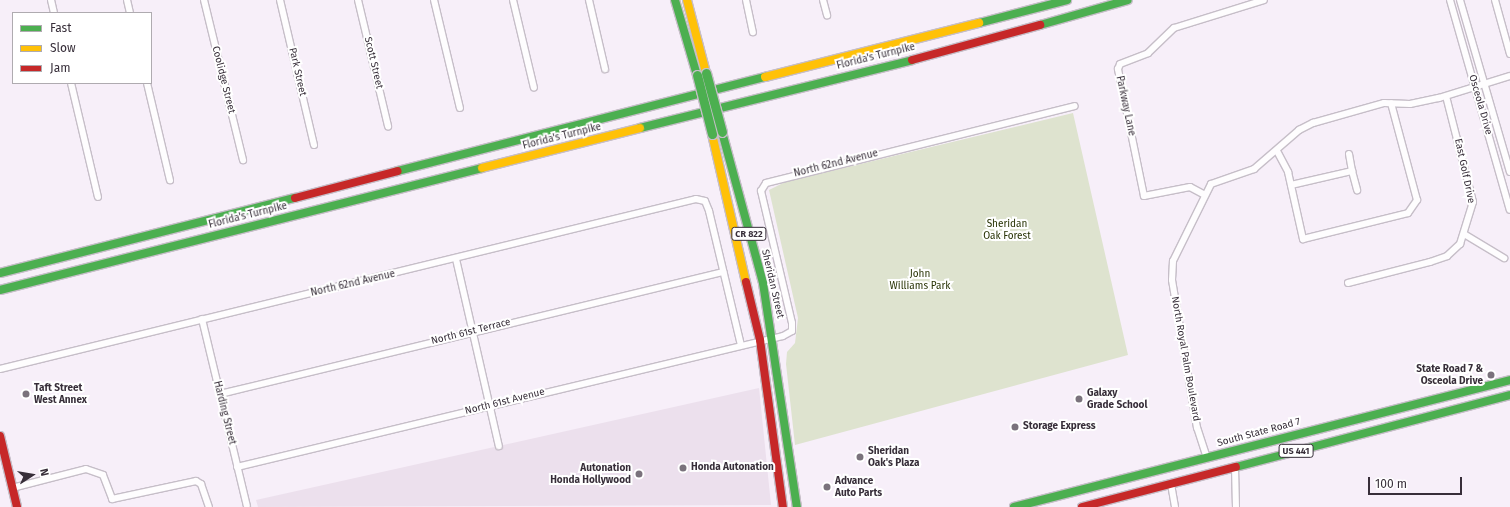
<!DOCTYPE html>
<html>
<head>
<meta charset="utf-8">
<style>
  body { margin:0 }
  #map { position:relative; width:1510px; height:507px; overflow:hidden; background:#f7eff9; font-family:"Fira Sans",sans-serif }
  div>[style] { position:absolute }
  .commercial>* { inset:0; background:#ece0ed }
  .green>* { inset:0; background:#dee3cf }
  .roads { filter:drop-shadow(1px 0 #c6bec8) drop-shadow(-1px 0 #c6bec8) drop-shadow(0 1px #c6bec8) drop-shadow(0 -1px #c6bec8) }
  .street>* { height:6px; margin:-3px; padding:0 3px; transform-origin:3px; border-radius:3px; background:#fefdfe }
  .fast>* { height:8px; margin:-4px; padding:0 4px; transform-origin:4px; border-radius:4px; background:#4caf50 }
  .slow>* { height:8px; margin:-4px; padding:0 4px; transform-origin:4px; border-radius:4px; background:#ffc107 }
  .jam>* { height:8px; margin:-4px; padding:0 4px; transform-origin:4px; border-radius:4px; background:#c62828 }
  .bridges { filter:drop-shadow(1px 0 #c6bec8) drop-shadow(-1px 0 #c6bec8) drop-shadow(0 1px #c6bec8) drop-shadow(0 -1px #c6bec8) }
  .fast-bridge>* { height:9px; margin:-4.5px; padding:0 4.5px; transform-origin:4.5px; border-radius:4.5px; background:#4caf50 }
  .dots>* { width:11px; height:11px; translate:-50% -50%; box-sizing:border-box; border:2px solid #fff; border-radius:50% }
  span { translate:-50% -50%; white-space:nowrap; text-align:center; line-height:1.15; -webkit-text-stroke:4px #fff; paint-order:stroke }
  .shield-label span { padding:1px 3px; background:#fff; border:1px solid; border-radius:3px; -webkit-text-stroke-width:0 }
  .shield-label { font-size:9px; color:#372e39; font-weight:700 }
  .street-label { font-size:10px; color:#372e39 }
  .park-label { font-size:10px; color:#273203 }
  .poi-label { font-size:10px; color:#372e39; font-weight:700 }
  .right { translate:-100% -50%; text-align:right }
  .left { translate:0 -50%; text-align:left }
  .legend { position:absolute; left:12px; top:12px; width:140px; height:72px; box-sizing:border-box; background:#fff; border:1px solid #afabb0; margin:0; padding:5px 7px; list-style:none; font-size:12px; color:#372e39 }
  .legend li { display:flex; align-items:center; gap:8px; height:20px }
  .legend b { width:20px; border:1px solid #afabb0 }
  .north { position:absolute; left:12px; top:455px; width:40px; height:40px; -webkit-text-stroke:3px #fff; paint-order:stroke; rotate:78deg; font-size:11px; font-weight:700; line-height:16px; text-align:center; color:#372e39 }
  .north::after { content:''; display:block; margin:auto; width:14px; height:18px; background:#372e39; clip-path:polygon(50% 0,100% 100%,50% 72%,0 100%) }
  .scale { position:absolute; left:1368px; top:477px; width:94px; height:18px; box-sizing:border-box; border:2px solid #372e39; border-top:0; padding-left:5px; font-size:12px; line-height:14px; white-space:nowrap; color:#372e39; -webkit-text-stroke:3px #fff; paint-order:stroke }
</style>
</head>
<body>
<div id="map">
  <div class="commercial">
    <div style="clip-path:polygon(759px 388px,771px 505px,258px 507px,256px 500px)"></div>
  </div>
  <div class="green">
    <div style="clip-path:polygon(1073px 113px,1128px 355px,795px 445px,786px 364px,787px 352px,795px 343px,798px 318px,769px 190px,785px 182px)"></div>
  </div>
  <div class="roads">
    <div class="street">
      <div style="left:51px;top:0;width:13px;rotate:77deg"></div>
      <div style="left:127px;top:0;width:13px;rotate:77deg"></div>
      <div style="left:204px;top:0;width:165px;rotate:76.3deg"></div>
      <div style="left:280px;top:0;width:149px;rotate:76.8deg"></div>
      <div style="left:358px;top:0;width:130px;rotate:76.6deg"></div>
      <div style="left:434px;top:0;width:111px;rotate:76.5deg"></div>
      <div style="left:513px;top:0;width:90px;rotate:76.6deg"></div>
      <div style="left:589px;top:0;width:71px;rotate:76.9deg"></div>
      <div style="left:746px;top:0;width:33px;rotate:78deg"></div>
      <div style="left:823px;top:0;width:16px;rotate:75deg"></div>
      <div style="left:1450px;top:0;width:218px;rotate:74.1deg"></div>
      <div style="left:1460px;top:0;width:179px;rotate:73.8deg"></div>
      <div style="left:1495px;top:0;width:56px;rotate:74.5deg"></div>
      <div style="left:71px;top:83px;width:117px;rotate:76.7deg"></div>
      <div style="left:147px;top:83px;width:100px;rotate:76.7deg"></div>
      <div style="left:1277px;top:151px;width:24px;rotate:62deg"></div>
      <div style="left:1288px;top:172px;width:69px;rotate:77.4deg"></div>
      <div style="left:1303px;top:239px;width:108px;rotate:-13.9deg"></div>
      <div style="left:1408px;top:213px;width:16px;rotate:-55deg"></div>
      <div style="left:1417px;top:200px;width:100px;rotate:-105deg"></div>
      <div style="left:1349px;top:154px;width:17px;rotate:80deg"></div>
      <div style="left:1291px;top:185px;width:63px;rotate:-12.9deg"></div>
      <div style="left:1352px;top:171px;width:20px;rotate:75deg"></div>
      <div style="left:1205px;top:195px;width:17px;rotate:-152deg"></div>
      <div style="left:1190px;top:187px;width:47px;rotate:168.9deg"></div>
      <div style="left:1144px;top:196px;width:130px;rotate:-101.6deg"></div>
      <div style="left:1118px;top:69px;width:5px;rotate:-68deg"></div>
      <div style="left:1120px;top:64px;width:30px;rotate:-21deg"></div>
      <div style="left:1148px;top:53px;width:36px;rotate:-44deg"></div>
      <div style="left:1174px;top:28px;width:94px;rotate:-17.3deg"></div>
      <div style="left:1464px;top:234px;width:47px;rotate:31deg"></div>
      <div style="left:456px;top:259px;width:192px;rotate:77.1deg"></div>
      <div style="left:1348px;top:283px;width:85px;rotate:-14.4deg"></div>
      <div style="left:1430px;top:262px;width:18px;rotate:-19deg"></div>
      <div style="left:1447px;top:256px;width:18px;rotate:-43deg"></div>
      <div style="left:1460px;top:244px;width:44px;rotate:-72.8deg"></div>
      <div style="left:1473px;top:202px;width:109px;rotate:-104.3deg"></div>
      <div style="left:202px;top:319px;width:192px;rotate:76.5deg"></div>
      <div style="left:0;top:369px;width:716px;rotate:-13.73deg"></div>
      <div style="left:696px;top:199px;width:9px;rotate:13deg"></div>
      <div style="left:705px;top:201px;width:11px;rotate:68deg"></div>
      <div style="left:709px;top:211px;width:138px;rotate:76.6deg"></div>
      <div style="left:220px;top:394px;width:518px;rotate:-13.63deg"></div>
      <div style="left:1207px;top:458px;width:32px;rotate:-108deg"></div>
      <div style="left:1197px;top:428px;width:150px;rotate:-99.6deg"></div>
      <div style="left:1172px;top:280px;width:19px;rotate:-87deg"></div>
      <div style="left:1173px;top:261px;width:86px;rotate:-63.7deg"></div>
      <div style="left:1211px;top:184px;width:46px;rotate:-19.2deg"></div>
      <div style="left:1254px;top:169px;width:60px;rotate:-40.9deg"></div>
      <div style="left:1299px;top:130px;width:16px;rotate:-27deg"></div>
      <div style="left:1313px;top:123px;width:74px;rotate:-15.7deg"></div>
      <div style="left:1384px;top:103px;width:26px;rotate:2deg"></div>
      <div style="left:1410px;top:104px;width:30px;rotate:-12deg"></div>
      <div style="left:1439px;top:98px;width:74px;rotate:-17.2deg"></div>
      <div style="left:237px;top:467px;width:561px;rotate:-13.49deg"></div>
      <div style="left:783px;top:336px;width:10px;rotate:-29deg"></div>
      <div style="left:792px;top:331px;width:8px;rotate:-90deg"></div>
      <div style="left:792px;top:323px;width:136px;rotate:-103.2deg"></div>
      <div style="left:761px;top:191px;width:9px;rotate:-58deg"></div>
      <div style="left:766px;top:183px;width:318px;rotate:-14deg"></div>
      <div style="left:1235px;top:467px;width:40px;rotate:88.6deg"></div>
      <div style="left:1171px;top:484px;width:23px;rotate:80deg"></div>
      <div style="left:12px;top:488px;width:76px;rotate:-14.4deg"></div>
      <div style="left:86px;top:469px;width:18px;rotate:19deg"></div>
      <div style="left:103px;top:475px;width:26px;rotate:69deg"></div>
      <div style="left:112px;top:499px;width:86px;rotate:-12.1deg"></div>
      <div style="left:196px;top:481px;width:6px;rotate:31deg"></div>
      <div style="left:201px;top:484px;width:24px;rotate:71deg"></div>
    </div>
    <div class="fast">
      <div style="left:675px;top:0;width:78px;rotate:73.7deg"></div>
      <div style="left:979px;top:23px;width:91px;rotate:-14.6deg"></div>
      <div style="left:1040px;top:25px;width:91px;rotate:-15.9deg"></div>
      <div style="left:640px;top:128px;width:280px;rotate:-14deg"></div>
      <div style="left:722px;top:132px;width:156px;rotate:74.8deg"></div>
      <div style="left:763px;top:283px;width:227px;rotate:81.4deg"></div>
      <div style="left:398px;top:171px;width:379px;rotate:-14.4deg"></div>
      <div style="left:0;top:273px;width:304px;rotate:-14.3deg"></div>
      <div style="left:0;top:290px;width:497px;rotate:-14.2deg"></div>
      <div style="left:1236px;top:467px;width:283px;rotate:-14.7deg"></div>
      <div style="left:1014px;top:507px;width:512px;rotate:-14.36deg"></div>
    </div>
    <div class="slow">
      <div style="left:687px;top:0;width:75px;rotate:75.4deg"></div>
      <div style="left:765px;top:77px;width:221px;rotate:-14.2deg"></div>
      <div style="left:712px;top:134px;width:152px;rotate:77.1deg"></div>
      <div style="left:482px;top:168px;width:163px;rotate:-14.2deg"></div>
    </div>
    <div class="jam">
      <div style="left:912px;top:60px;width:133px;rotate:-15.3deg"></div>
      <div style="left:295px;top:198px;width:106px;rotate:-14.7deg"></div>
      <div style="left:746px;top:282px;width:60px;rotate:76.4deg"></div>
      <div style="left:760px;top:340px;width:169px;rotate:82.2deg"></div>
      <div style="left:0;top:436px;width:73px;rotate:76.5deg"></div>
      <div style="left:1082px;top:507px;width:159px;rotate:-14.6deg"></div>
    </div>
  </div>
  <div class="bridges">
    <div class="fast-bridge">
      <div style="left:706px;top:73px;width:61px;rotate:74.8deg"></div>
      <div style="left:697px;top:75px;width:61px;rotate:75.7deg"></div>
    </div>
  </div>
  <div class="dots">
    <div style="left:1491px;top:375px;background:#7a727c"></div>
    <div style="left:26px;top:394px;background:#7a727c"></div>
    <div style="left:1079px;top:399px;background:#7a727c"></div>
    <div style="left:1015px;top:427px;background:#7a727c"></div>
    <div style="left:860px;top:457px;background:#7a727c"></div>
    <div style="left:683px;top:468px;background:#7a727c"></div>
    <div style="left:639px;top:474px;background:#7a727c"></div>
    <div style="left:827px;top:487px;background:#7a727c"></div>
  </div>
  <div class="shield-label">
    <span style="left:749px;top:234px">CR 822</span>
    <span style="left:1296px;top:451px">US 441</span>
  </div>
  <div class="street-label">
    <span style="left:876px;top:57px;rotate:-14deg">Florida's Turnpike</span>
    <span style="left:373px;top:63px;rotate:77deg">Scott Street</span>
    <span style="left:297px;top:72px;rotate:77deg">Park Street</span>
    <span style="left:223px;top:80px;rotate:76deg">Coolidge Street</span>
    <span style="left:1480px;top:105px;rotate:74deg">Osceola Drive</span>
    <span style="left:1125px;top:106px;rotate:78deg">Parkway Lane</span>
    <span style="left:562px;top:137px;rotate:-14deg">Florida's Turnpike</span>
    <span style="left:836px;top:164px;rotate:-14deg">North 62nd Avenue</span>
    <span style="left:1464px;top:171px;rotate:78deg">East Golf Drive</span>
    <span style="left:248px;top:216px;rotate:-14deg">Florida's Turnpike</span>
    <span style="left:353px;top:284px;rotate:-13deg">North 62nd Avenue</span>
    <span style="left:772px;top:284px;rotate:77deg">Sheridan Street</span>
    <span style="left:471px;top:332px;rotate:-14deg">North 61st Terrace</span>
    <span style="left:1185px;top:359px;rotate:80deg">North Royal Palm Boulevard</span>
    <span style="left:505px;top:402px;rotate:-14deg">North 61st Avenue</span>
    <span style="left:224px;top:413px;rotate:76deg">Harding Street</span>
    <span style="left:1259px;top:433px;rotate:-15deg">South State Road 7</span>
  </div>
  <div class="park-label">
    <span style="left:1007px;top:230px">Sheridan<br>Oak Forest</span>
    <span style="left:920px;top:280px">John<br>Williams Park</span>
  </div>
  <div class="poi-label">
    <span class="right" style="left:1483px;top:375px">State Road 7 &amp;<br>Osceola Drive</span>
    <span class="left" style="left:34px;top:394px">Taft Street<br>West Annex</span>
    <span class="left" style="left:1087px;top:399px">Galaxy<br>Grade School</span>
    <span class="left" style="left:1023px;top:427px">Storage Express</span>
    <span class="left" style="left:868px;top:457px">Sheridan<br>Oak's Plaza</span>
    <span class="right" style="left:631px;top:474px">Autonation<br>Honda Hollywood</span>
    <span class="left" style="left:691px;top:468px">Honda Autonation</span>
    <span class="left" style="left:835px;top:487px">Advance<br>Auto Parts</span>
  </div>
  <ul class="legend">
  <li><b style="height:5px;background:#4caf50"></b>Fast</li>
  <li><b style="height:5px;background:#ffc107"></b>Slow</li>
  <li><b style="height:5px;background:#c62828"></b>Jam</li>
  </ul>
  <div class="north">N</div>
  <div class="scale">100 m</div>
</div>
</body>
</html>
